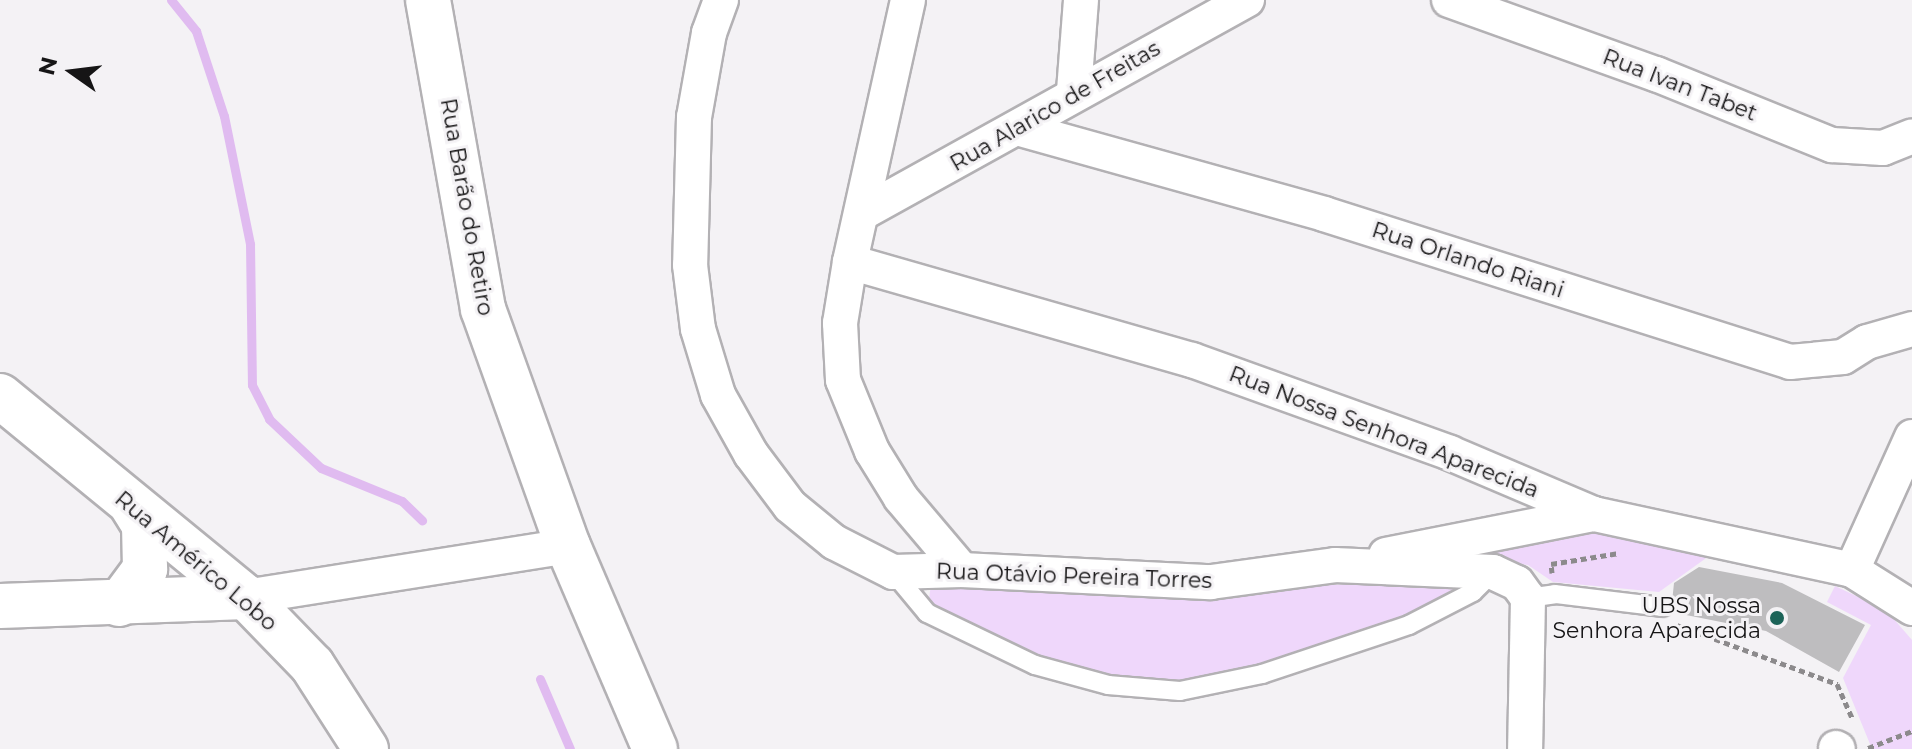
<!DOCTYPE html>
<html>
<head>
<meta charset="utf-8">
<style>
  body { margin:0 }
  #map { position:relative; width:1912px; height:749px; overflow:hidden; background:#f4f2f5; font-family:Montserrat,sans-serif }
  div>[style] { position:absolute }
  .green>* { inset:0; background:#efd7fb }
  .stream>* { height:9px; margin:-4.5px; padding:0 4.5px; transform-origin:4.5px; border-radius:4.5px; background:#e0bbf0 }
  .building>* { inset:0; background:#bebdbf }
  .path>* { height:5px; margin-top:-2.5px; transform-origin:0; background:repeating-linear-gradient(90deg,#8c8a8c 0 6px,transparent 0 10px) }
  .roads { filter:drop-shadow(2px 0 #b3b1b4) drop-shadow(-2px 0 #b3b1b4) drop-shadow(0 2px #b3b1b4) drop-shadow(0 -2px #b3b1b4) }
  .service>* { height:18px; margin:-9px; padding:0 9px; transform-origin:9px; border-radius:9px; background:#fff }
  .minor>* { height:34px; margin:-17px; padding:0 17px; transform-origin:17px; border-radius:17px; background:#fff }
  .tertiary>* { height:44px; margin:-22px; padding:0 22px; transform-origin:22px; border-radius:22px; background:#fff }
  .secondary>* { height:44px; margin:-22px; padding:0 22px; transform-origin:22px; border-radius:22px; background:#fff }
  .dots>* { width:22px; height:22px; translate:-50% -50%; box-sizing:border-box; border:4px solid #f4f2f5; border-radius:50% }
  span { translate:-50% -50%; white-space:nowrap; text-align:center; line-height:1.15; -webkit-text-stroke:6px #f4f2f5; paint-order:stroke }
  .street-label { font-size:22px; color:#161516 }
  .poi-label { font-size:22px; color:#161516 }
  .right { translate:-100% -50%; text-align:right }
  .north { position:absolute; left:32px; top:32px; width:80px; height:80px; -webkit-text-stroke:6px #f4f2f5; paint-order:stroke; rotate:284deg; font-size:22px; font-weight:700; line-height:32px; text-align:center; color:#161516 }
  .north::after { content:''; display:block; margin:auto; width:28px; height:36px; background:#161516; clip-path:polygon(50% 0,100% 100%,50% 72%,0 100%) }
</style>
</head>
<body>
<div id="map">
  <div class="green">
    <div style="clip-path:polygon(1576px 522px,1709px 556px,1659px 592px,1553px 582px,1528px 565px,1467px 559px,1466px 548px)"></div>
    <div style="clip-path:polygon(932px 576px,1209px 593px,1470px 576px,1472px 586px,1406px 622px,1262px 669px,1178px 683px,1111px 681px,1036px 659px,928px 607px)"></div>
    <div style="clip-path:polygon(1835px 586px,1886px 610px,1912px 640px,1912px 749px,1872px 749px,1843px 678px,1871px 625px,1827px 602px)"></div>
  </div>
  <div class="stream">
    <div style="left:171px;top:0;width:40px;rotate:51deg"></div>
    <div style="left:196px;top:31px;width:89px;rotate:71.8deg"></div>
    <div style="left:224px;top:116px;width:131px;rotate:78.5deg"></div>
    <div style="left:250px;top:244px;width:141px;rotate:89.2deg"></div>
    <div style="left:252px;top:385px;width:38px;rotate:63deg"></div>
    <div style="left:269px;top:419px;width:71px;rotate:43.3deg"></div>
    <div style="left:321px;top:468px;width:87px;rotate:22.2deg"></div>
    <div style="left:402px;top:501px;width:28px;rotate:44deg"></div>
    <div style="left:540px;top:679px;width:76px;rotate:66.8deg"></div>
  </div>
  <div class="building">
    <div style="clip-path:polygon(1699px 567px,1782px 583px,1865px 625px,1839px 672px,1766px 631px,1671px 612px,1674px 583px)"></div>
  </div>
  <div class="path">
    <div style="left:1552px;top:573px;width:9px;rotate:-96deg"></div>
    <div style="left:1551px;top:564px;width:69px;rotate:-9.2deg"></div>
    <div style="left:1677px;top:625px;width:171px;rotate:20.2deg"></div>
    <div style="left:1837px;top:684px;width:39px;rotate:66deg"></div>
    <div style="left:1868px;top:748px;width:47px;rotate:-21.1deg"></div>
  </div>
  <div class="roads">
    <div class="service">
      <div style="left:893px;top:572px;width:53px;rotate:50.3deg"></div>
      <div style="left:927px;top:613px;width:120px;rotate:25.7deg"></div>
      <div style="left:1035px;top:665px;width:76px;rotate:15.3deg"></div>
      <div style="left:1108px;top:685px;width:72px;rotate:4.8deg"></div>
      <div style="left:1180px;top:691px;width:84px;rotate:-11.7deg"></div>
      <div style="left:1262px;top:674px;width:155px;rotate:-18.4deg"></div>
      <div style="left:1409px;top:625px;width:72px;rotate:-27.3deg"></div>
      <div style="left:1473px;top:592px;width:28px;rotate:-45deg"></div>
      <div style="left:1528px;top:598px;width:27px;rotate:-8deg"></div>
      <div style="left:1555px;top:594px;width:108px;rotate:6.9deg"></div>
    </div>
    <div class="minor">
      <div style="left:721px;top:0;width:35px;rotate:110deg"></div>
      <div style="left:709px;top:33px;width:85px;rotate:100.1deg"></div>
      <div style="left:694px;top:117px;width:148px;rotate:91.5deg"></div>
      <div style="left:690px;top:265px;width:64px;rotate:82.9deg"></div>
      <div style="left:698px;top:329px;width:69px;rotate:73.1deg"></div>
      <div style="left:718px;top:395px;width:68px;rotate:60.8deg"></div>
      <div style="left:751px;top:454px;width:65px;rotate:53.1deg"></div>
      <div style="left:790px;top:506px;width:57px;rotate:39.3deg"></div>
      <div style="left:834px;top:542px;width:66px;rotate:27deg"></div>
      <div style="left:893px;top:572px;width:69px;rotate:-1.7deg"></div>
      <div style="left:962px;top:570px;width:249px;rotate:2.8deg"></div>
      <div style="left:1211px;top:582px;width:125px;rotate:-7.8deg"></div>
      <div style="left:1335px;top:565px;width:158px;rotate:2.5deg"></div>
      <div style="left:1493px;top:572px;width:26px;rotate:25deg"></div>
      <div style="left:1517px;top:583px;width:19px;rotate:54deg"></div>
      <div style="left:1528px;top:598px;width:151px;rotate:91.1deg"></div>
      <div style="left:908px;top:0;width:268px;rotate:102.5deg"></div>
      <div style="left:850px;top:262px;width:62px;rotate:99.3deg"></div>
      <div style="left:840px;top:323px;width:57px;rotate:87deg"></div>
      <div style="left:843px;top:380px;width:77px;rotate:67.8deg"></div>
      <div style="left:872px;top:451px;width:55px;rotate:58.3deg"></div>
      <div style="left:901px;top:498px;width:94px;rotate:49.7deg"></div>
      <div style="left:1449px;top:0;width:220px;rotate:19.7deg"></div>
      <div style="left:1656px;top:74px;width:190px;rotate:22deg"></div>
      <div style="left:1832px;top:145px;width:51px;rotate:3.4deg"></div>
      <div style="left:1883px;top:148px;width:31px;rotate:-22deg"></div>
      <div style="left:1074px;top:91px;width:91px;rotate:-85.6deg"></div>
      <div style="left:1020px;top:129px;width:316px;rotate:15.6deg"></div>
      <div style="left:1324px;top:214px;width:489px;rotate:17.6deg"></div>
      <div style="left:1790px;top:362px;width:53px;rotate:-5.4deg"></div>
      <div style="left:1843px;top:357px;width:28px;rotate:-32deg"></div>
      <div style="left:1867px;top:342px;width:47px;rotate:-16.1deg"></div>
      <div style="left:864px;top:212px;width:438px;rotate:-29deg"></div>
      <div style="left:850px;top:262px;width:356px;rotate:16deg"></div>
      <div style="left:1192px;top:360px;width:274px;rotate:19.8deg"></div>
      <div style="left:1450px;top:453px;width:156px;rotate:23deg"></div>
      <div style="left:1594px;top:514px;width:264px;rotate:12.2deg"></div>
      <div style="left:1852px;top:570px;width:71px;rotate:32.3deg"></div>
      <div style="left:1386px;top:555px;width:212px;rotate:-11.2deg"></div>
      <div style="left:1852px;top:570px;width:146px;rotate:-65.7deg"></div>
      <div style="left:246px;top:597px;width:326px;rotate:-9deg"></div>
      <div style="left:1836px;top:748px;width:2px;rotate:27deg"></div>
    </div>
    <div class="tertiary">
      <div style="left:119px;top:604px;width:44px;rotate:-53.4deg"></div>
      <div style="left:145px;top:569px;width:44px;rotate:-91.3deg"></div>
      <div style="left:144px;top:525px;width:22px;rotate:-122deg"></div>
      <div style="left:0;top:606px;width:246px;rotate:-2.1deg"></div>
    </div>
    <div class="secondary">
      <div style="left:428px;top:0;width:314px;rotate:79.9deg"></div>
      <div style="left:483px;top:309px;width:252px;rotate:70.3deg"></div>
      <div style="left:568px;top:546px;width:221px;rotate:66.8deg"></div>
      <div style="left:0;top:396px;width:318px;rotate:39.3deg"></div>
      <div style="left:246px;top:597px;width:95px;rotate:45.9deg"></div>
      <div style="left:312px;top:665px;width:100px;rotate:57.3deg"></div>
    </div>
  </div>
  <div class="dots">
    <div style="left:1777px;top:618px;background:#1c6358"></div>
  </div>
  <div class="street-label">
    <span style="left:1680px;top:85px;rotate:21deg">Rua Ivan Tabet</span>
    <span style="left:1055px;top:106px;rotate:-30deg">Rua Alarico de Freitas</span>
    <span style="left:467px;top:207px;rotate:80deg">Rua Barão do Retiro</span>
    <span style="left:1468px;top:260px;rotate:18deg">Rua Orlando Riani</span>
    <span style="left:1384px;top:432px;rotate:21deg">Rua Nossa Senhora Aparecida</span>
    <span style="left:196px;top:561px;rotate:40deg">Rua Américo Lobo</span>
    <span style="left:1074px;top:576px;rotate:2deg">Rua Otávio Pereira Torres</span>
  </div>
  <div class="poi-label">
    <span class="right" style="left:1761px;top:618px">UBS Nossa<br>Senhora Aparecida</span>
  </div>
  <div class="north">N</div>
</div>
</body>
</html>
